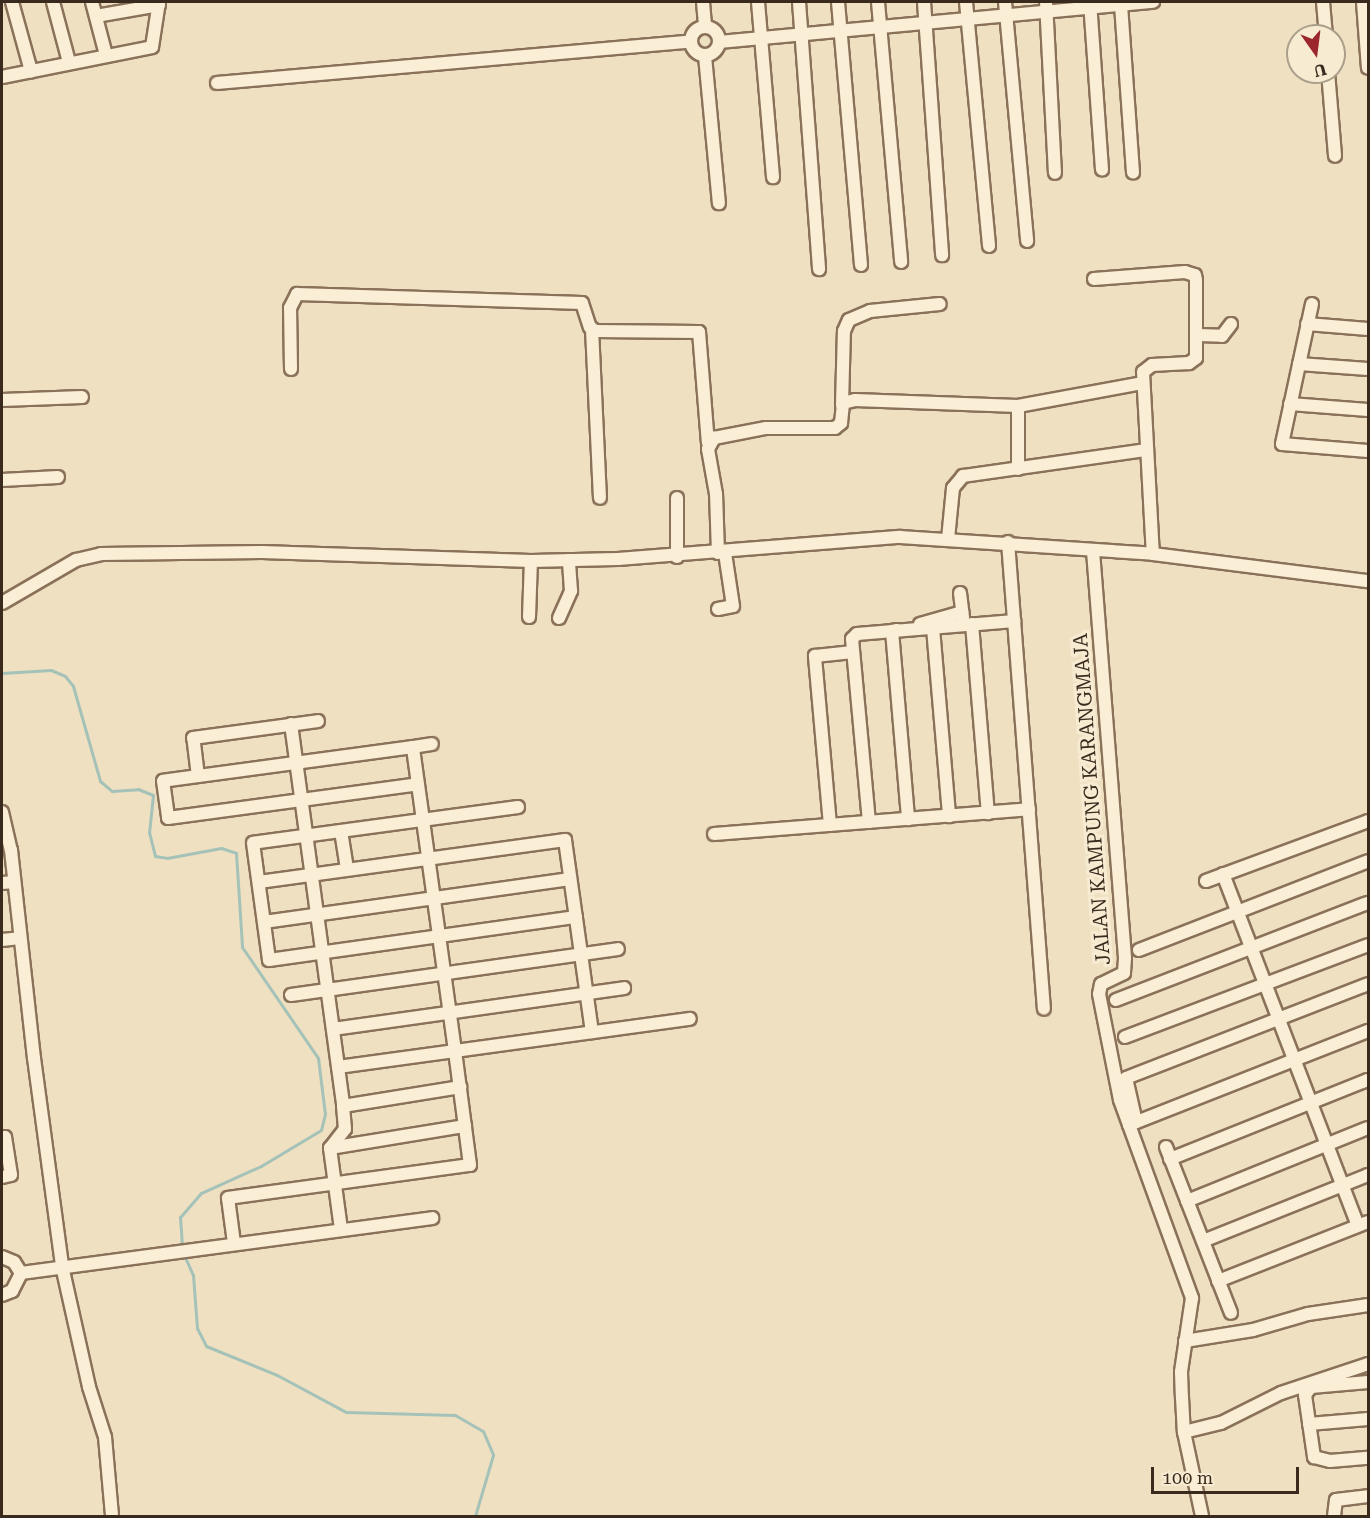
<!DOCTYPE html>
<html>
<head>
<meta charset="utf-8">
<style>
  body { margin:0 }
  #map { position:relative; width:1370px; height:1518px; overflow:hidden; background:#efe0c2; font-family:"Roboto Serif",serif }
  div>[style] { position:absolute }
  .stream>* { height:3px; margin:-1.5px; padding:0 1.5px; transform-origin:1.5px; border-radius:1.5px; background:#a5c2b8 }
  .roads { filter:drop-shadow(2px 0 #8a7159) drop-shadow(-2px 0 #8a7159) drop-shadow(0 2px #8a7159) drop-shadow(0 -2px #8a7159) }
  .minor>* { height:12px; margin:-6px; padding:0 6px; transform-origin:6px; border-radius:6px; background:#faeed6 }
  .minor>.ring { margin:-6px; padding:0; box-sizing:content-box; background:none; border:12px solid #faeed6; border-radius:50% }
  span { translate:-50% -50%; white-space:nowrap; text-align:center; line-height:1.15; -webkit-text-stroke:6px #f7ebd2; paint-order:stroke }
  .street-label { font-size:20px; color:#392a1d }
  .frame { position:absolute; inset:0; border:3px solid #392a1d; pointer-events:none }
  .north { position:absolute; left:1286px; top:24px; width:60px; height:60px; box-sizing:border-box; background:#f7ebd2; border:2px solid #ab9e8a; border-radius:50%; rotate:166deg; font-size:16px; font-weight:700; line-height:24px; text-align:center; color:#392a1d }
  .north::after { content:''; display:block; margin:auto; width:21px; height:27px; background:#9b272c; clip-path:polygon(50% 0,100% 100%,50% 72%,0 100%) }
  .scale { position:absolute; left:1151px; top:1467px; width:148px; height:27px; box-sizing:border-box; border:3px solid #392a1d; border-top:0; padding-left:8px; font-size:18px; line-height:21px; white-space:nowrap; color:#392a1d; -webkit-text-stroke:4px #f7ebd2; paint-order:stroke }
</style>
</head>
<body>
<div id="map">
  <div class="stream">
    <div style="left:2px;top:673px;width:49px;rotate:-3.5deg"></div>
    <div style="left:51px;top:670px;width:15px;rotate:23deg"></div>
    <div style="left:65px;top:676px;width:13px;rotate:51deg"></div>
    <div style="left:73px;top:686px;width:99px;rotate:74.1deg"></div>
    <div style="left:100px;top:781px;width:16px;rotate:40deg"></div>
    <div style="left:112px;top:791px;width:26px;rotate:-4deg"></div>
    <div style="left:138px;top:789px;width:16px;rotate:22deg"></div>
    <div style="left:153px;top:795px;width:37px;rotate:96deg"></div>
    <div style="left:149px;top:832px;width:25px;rotate:76deg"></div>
    <div style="left:155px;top:856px;width:12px;rotate:9deg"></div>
    <div style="left:167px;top:858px;width:55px;rotate:-10.5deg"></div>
    <div style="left:221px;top:848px;width:16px;rotate:18deg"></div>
    <div style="left:236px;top:853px;width:94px;rotate:86.3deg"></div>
    <div style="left:242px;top:947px;width:135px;rotate:55.6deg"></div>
    <div style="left:318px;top:1058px;width:56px;rotate:82.9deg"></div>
    <div style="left:325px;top:1114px;width:16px;rotate:104deg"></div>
    <div style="left:321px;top:1130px;width:70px;rotate:149deg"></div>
    <div style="left:261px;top:1166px;width:66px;rotate:155.8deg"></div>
    <div style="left:201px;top:1193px;width:32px;rotate:131deg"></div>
    <div style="left:180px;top:1217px;width:32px;rotate:86deg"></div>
    <div style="left:184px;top:1255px;width:22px;rotate:66deg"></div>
    <div style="left:193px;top:1275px;width:53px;rotate:85.7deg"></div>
    <div style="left:197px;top:1328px;width:20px;rotate:63deg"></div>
    <div style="left:206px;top:1346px;width:77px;rotate:22.2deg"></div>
    <div style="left:277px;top:1375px;width:78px;rotate:28.2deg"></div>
    <div style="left:346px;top:1412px;width:109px;rotate:1.6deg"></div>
    <div style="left:455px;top:1415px;width:32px;rotate:30deg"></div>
    <div style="left:483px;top:1431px;width:26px;rotate:67deg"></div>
    <div style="left:493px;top:1455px;width:64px;rotate:106.4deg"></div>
  </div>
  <div class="roads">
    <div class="minor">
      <div style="left:12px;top:2px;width:72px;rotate:74.6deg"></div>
      <div style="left:53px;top:2px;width:62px;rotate:75.1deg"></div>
      <div style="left:92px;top:2px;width:55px;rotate:75.2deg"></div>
      <div style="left:703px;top:2px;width:25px;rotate:85deg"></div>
      <div style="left:758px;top:2px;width:176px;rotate:85.1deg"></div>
      <div style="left:799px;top:2px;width:268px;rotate:85.7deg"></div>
      <div style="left:838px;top:2px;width:264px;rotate:85deg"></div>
      <div style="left:878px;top:2px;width:261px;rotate:84.9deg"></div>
      <div style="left:924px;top:2px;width:254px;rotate:85.9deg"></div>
      <div style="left:966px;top:2px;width:245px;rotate:84.6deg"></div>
      <div style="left:1005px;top:2px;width:240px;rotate:84.7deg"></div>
      <div style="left:1046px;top:2px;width:171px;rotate:87deg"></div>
      <div style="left:1090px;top:2px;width:168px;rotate:85.9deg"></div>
      <div style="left:1323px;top:2px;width:34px;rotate:85deg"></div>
      <div style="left:1363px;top:2px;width:66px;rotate:85.7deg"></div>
      <div style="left:1121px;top:5px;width:168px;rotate:85.9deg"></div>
      <div style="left:96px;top:16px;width:64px;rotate:-9.9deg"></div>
      <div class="ring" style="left:691px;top:27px;width:16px;height:16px"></div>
      <div style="left:719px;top:42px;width:436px;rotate:-5.3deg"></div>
      <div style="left:705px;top:56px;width:148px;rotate:84.6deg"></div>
      <div style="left:1328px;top:72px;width:84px;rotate:85.2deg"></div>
      <div style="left:2px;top:77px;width:153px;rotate:-11.3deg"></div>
      <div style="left:152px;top:47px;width:46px;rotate:-81.2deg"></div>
      <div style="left:217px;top:83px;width:475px;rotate:-5deg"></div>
      <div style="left:1094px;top:279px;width:91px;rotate:-4.4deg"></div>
      <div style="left:1185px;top:272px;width:10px;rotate:17deg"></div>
      <div style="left:1195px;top:275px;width:5px;rotate:79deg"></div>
      <div style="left:1196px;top:280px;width:78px;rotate:90deg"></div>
      <div style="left:1196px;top:358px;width:9px;rotate:144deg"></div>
      <div style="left:1189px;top:363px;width:37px;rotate:177deg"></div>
      <div style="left:1152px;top:365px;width:11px;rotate:142deg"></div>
      <div style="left:1143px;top:372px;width:182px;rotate:86.9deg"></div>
      <div style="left:1312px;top:304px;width:143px;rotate:102.1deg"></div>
      <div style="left:1282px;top:444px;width:86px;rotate:4.7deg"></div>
      <div style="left:1307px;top:324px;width:61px;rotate:4.7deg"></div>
      <div style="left:592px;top:329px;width:169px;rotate:87.3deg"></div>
      <div style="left:1198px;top:335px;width:24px;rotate:2deg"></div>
      <div style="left:1222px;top:336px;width:15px;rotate:-53deg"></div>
      <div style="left:1299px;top:364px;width:69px;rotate:4.1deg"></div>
      <div style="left:291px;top:369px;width:61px;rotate:-90.9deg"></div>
      <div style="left:290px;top:308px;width:16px;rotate:-63deg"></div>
      <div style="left:297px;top:294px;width:285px;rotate:1.8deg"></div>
      <div style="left:582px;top:303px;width:25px;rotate:72deg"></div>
      <div style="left:590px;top:327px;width:6px;rotate:39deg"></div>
      <div style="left:595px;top:331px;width:104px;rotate:0.6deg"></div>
      <div style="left:699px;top:332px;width:111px;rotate:85.4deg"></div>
      <div style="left:2px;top:400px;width:80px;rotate:-2.1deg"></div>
      <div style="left:1290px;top:404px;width:78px;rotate:4.4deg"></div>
      <div style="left:842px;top:405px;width:74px;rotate:-88.5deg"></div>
      <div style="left:844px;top:331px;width:12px;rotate:-66deg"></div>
      <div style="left:849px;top:320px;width:23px;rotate:-23deg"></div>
      <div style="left:870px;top:311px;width:70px;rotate:-5.7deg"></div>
      <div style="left:1018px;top:406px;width:63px;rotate:90deg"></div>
      <div style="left:2px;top:480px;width:56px;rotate:-3.1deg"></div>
      <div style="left:677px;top:498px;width:59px;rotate:90deg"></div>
      <div style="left:948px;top:539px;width:51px;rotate:-84.4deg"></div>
      <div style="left:953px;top:488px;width:16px;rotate:-50deg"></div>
      <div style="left:963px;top:476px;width:185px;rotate:-8.1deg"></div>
      <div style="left:1008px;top:542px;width:468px;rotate:85.6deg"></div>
      <div style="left:1093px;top:551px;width:408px;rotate:85.5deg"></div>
      <div style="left:1125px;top:958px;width:15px;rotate:94deg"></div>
      <div style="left:1124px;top:973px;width:25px;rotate:154deg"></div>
      <div style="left:1101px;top:984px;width:10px;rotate:101deg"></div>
      <div style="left:1099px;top:994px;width:108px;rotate:78.8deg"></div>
      <div style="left:1120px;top:1100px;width:211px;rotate:70deg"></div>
      <div style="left:1192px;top:1298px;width:75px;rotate:98.5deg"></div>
      <div style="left:1181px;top:1372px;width:25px;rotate:88deg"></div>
      <div style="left:1182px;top:1397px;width:35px;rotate:87deg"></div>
      <div style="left:1184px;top:1432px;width:86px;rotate:77.9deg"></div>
      <div style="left:718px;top:553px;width:59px;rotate:-91.9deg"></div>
      <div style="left:716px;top:494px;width:46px;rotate:-100.1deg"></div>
      <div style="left:708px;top:449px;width:13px;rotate:-61deg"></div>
      <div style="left:714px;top:438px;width:53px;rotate:-10.9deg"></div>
      <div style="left:766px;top:428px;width:69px"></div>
      <div style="left:835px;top:428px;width:8px;rotate:-40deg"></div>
      <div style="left:841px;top:423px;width:20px;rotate:-84deg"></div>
      <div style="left:843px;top:403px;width:12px;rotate:-14deg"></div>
      <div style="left:855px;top:400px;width:163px;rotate:2.1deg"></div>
      <div style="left:1018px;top:406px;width:126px;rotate:-10.5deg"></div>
      <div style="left:960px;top:593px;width:25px;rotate:83deg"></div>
      <div style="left:2px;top:603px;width:86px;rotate:-30.2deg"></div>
      <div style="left:76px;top:560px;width:26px;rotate:-13deg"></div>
      <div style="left:101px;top:554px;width:161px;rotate:-0.7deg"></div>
      <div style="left:262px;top:552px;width:269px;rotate:1.9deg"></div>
      <div style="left:531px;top:561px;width:87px;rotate:-1.3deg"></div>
      <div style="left:618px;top:559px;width:283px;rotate:-4.5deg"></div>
      <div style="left:900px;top:537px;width:254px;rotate:3.8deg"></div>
      <div style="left:1153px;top:554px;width:217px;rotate:7.2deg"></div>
      <div style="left:718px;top:609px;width:15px;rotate:-11deg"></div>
      <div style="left:733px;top:606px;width:54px;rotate:-98.6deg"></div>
      <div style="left:529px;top:617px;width:56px;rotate:-88deg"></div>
      <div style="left:559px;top:618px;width:30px;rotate:-66deg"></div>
      <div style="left:571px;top:591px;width:31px;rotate:-94deg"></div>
      <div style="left:920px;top:624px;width:44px;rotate:-15.9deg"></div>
      <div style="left:972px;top:624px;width:190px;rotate:85.2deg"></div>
      <div style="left:933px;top:628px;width:189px;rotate:85.1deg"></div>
      <div style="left:897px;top:630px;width:5px;rotate:169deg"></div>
      <div style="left:892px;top:631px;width:189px;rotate:85.1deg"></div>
      <div style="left:291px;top:724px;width:386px;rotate:82.2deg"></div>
      <div style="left:343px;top:1106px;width:23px;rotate:85deg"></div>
      <div style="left:345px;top:1129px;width:24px;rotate:128deg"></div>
      <div style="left:330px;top:1148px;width:82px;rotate:82.3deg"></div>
      <div style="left:413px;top:747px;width:19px;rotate:-9deg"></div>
      <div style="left:198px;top:776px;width:38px;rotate:-97deg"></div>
      <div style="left:193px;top:738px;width:126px;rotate:-7.7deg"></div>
      <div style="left:518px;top:807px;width:267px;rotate:172.3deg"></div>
      <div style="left:253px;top:843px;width:118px;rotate:82.2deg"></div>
      <div style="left:269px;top:960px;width:310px;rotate:-8deg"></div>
      <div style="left:2px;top:812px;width:39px;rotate:77deg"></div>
      <div style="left:11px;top:850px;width:209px;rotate:83.7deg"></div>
      <div style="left:34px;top:1058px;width:210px;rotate:82.3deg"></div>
      <div style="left:62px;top:1266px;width:124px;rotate:77.4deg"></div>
      <div style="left:89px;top:1387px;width:52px;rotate:72.3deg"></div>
      <div style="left:105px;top:1437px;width:79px;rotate:84.9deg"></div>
      <div style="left:869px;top:822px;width:184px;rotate:-95.3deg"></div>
      <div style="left:852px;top:639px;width:7px;rotate:-45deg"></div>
      <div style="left:857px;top:634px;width:158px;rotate:-4.7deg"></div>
      <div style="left:830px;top:825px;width:170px;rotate:-95.1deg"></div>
      <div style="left:815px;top:656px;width:38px;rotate:-6deg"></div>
      <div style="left:341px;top:831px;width:39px;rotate:81deg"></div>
      <div style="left:714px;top:834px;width:316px;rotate:-4.5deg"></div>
      <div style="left:1223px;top:874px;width:376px;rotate:69deg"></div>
      <div style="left:1206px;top:881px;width:173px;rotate:-20.3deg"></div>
      <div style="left:259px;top:882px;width:309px;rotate:-7.8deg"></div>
      <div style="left:565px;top:840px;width:194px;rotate:82deg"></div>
      <div style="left:2px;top:883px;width:12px;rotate:-5deg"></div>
      <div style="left:264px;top:922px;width:309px;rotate:-8deg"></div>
      <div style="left:2px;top:940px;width:18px;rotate:-6deg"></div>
      <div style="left:1139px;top:950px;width:246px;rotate:-21.2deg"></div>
      <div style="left:291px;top:995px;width:330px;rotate:-8deg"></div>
      <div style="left:1116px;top:1000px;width:270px;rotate:-21.1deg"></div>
      <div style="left:333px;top:1029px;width:294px;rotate:-8deg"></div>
      <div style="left:1125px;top:1037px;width:260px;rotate:-20.7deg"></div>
      <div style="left:338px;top:1067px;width:355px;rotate:-7.8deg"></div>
      <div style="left:343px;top:1106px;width:119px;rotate:-9.2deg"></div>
      <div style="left:1136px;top:1122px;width:45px;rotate:-102.8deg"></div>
      <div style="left:1126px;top:1078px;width:260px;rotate:-21.2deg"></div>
      <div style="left:1129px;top:1125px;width:257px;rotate:-21.5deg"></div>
      <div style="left:2px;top:1138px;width:3px;rotate:-18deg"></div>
      <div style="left:5px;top:1137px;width:38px;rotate:81deg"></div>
      <div style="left:11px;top:1175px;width:9px;rotate:167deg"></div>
      <div style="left:1166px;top:1147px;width:178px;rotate:68.6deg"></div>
      <div style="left:330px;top:1148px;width:137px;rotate:-9.3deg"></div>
      <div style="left:1170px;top:1159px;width:213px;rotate:-21.8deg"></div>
      <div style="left:1187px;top:1201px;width:195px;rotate:-22deg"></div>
      <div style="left:1203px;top:1241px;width:178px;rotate:-21.8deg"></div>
      <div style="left:234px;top:1243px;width:45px;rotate:-97.6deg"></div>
      <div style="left:228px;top:1198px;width:244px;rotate:-7.8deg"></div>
      <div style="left:470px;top:1165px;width:115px;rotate:-97.5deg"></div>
      <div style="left:455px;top:1051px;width:307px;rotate:-97.9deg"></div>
      <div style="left:413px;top:747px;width:252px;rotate:172.3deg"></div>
      <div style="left:163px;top:781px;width:37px;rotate:82deg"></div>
      <div style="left:168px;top:818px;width:252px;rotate:-7.7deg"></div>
      <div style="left:2px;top:1257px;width:13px;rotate:23deg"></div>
      <div style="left:14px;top:1262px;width:13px;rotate:58deg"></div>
      <div style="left:1218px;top:1281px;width:161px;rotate:-21.5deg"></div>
      <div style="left:2px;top:1295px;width:11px;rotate:-22deg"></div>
      <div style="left:12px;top:1291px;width:20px;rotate:-63deg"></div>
      <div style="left:21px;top:1273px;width:415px;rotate:-7.6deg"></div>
      <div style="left:1185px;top:1341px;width:69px;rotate:-9.2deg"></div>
      <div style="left:1253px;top:1330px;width:57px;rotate:-16.2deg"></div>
      <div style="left:1308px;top:1314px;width:61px;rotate:-8.5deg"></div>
      <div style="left:1368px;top:1382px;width:57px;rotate:175deg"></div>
      <div style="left:1311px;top:1387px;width:10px;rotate:127deg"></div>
      <div style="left:1305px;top:1395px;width:63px;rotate:81.7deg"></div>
      <div style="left:1314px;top:1457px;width:16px;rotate:14deg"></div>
      <div style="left:1330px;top:1461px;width:38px;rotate:-5deg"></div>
      <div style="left:1309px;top:1424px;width:59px;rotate:-4.8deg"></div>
      <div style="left:1184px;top:1432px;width:38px;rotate:-14deg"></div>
      <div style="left:1221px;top:1423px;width:67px;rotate:-26.6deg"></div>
      <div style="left:1281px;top:1393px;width:92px;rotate:-18.4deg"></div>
      <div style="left:1334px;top:1516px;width:16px;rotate:-83deg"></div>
      <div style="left:1336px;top:1500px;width:32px;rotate:-7deg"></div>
    </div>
  </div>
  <div class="street-label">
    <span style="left:1092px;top:799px;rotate:-94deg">JALAN KAMPUNG KARANGMAJA</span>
  </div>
  <div class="frame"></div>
  <div class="north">U</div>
  <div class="scale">100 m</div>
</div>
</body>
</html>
